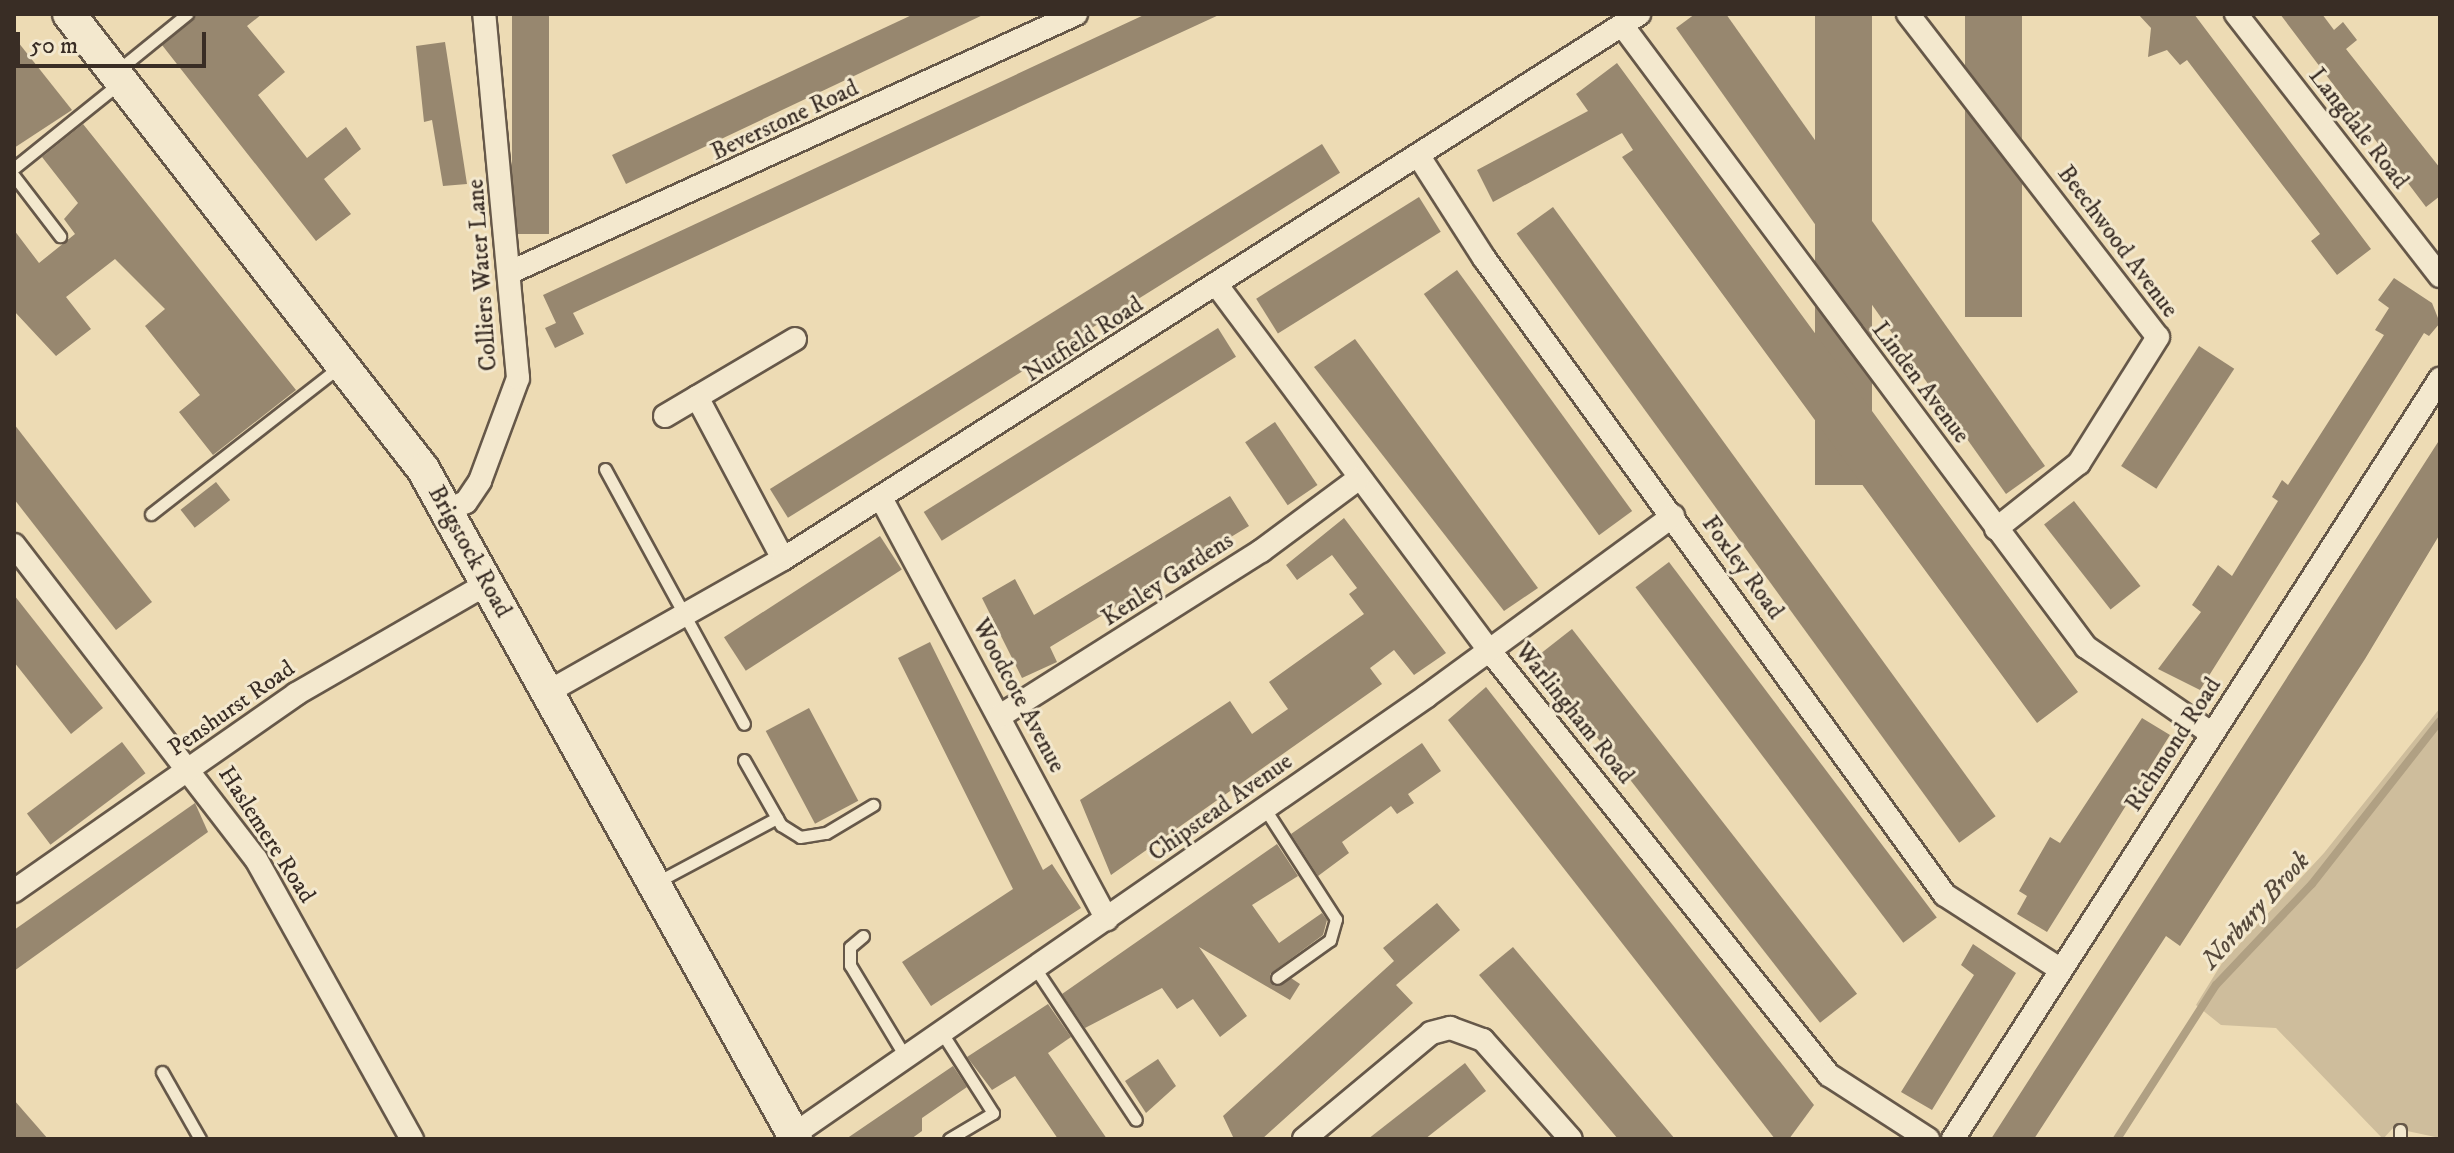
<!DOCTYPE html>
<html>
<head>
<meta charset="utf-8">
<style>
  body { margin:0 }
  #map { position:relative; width:2454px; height:1153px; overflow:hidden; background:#eddbb4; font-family:"IM FELL DW Pica",serif }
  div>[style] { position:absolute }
  .green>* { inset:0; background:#cebd9c }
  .stream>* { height:8px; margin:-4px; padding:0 4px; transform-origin:4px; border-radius:4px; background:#b0a083 }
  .building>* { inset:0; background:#97876f; transform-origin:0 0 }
  .roads { filter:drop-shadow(2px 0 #665849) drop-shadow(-2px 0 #665849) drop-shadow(0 2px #665849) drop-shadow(0 -2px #665849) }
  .lane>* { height:11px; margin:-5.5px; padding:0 5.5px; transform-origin:5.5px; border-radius:5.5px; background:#f3e8ce }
  .street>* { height:22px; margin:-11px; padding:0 11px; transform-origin:11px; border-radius:11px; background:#f3e8ce }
  .secondary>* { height:32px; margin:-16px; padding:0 16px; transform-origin:16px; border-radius:16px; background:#f3e8ce }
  span { translate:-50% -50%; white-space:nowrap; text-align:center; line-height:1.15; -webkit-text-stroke:6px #f3e8ce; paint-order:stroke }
  .street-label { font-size:24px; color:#392d25 }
  .water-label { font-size:26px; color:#574a3c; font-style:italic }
  .frame { position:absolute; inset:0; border:16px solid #392d25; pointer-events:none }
  .scale { position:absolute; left:16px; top:32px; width:190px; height:36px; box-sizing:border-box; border:4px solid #392d25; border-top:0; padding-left:10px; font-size:24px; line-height:28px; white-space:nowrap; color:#392d25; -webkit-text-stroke:6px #f3e8ce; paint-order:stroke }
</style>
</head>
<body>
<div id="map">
  <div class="green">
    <div style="clip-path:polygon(2440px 708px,2440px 1138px,2393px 1128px,2383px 1139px,2276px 1028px,2221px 1025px,2196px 1005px,2222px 963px,2324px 853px)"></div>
  </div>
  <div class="stream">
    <div style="left:2117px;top:1139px;width:183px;rotate:-57.3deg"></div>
    <div style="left:2216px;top:985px;width:139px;rotate:-46.5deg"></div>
    <div style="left:2312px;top:884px;width:207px;rotate:-51.9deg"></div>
  </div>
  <div class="building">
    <div style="clip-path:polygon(197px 14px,262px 14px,247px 26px,285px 72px,258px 95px,307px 158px,346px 127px,361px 149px,324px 179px,351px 214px,316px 241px,162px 45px)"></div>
    <div style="left:512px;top:14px;width:37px;height:220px"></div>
    <div style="clip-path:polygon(914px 14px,985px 14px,626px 184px,612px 155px)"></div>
    <div style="clip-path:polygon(1146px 14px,1221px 14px,573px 313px,584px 334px,555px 348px,545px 328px,556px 323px,543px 295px)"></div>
    <div style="clip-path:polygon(1695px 14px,1726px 14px,2045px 466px,2006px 494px,1676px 28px)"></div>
    <div style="left:1815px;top:14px;width:57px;height:471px"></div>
    <div style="left:1965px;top:14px;width:57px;height:303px"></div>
    <div style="clip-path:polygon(2138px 14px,2194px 14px,2371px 249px,2337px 275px,2311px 241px,2320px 234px,2187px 60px,2180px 65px,2167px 50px,2148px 57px,2151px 28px)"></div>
    <div style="clip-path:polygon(2280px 14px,2322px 14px,2334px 30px,2343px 22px,2357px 40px,2346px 49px,2440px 168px,2440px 196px,2426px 207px)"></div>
    <div style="clip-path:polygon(14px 37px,72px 110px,14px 148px)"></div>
    <div style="clip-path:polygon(445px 42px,467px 184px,443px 186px,432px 120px,424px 122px,416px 46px)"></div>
    <div style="clip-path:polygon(1617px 63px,2078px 692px,2037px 723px,1622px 157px,1633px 150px,1622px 133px,1493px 202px,1477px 170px,1588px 111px,1576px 94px)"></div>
    <div style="clip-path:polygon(83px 124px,296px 390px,213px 455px,179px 412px,200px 395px,145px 326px,165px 309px,115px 259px,66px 297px,91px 329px,56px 356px,14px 311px,14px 230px,39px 263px,75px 234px,64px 219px,78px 203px,42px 157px)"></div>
    <div style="left:1322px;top:144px;width:34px;height:651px;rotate:58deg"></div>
    <div style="left:1419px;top:197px;width:41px;height:192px;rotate:58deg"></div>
    <div style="left:1553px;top:207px;width:753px;height:45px;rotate:54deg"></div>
    <div style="left:1457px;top:270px;width:298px;height:41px;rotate:54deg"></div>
    <div style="clip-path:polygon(2394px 278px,2432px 303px,2440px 323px,2429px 336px,2424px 333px,2200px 690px,2158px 669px,2201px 612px,2192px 605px,2218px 565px,2232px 576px,2278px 501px,2272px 497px,2282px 480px,2288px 485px,2384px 335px,2375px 330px,2389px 308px,2378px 300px)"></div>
    <div style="left:1218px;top:328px;width:34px;height:347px;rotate:58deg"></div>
    <div style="clip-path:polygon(1355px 339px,1538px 588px,1504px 611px,1314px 367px)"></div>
    <div style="left:2199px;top:346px;width:42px;height:143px;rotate:33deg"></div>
    <div style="left:1275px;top:422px;width:76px;height:36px;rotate:56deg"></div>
    <div style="clip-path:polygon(14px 424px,152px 602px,116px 630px,14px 499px)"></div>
    <div style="clip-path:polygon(2440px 439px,2440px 534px,2365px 659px,2180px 946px,2166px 936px,2034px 1139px,1991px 1139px)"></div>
    <div style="left:216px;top:482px;width:23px;height:45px;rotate:52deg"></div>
    <div style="clip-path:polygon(1230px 496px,1249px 526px,1050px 647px,1057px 662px,1022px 678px,982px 598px,1015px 579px,1034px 615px)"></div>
    <div style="left:2074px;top:501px;width:108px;height:38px;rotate:52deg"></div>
    <div style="clip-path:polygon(1344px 518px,1446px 653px,1414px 675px,1394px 650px,1370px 668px,1382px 684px,1111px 875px,1080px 800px,1230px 701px,1252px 734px,1288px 709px,1269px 682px,1364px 614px,1349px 594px,1357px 588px,1332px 555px,1297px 580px,1286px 565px)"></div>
    <div style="left:880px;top:536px;width:40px;height:186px;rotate:57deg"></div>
    <div style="left:1669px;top:562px;width:445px;height:42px;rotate:53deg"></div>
    <div style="clip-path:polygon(14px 595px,103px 708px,71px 734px,14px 662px)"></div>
    <div style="left:1572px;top:629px;width:463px;height:47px;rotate:52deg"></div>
    <div style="clip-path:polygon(930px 642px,1043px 870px,1052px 864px,1081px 908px,931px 1006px,902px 962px,1013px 889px,898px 658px)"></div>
    <div style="clip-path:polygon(1486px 687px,1814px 1105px,1789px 1139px,1775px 1139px,1448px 720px)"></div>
    <div style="left:809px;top:708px;width:105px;height:49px;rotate:62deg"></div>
    <div style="clip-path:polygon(2142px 718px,2170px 735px,2047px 932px,2017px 914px,2027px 896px,2019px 891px,2050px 837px,2060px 843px)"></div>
    <div style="left:122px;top:742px;width:39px;height:119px;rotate:53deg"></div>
    <div style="clip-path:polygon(1422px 743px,1441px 771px,1408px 794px,1414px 803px,1397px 814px,1391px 806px,1342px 842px,1349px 853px,1318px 876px,1291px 834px)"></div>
    <div style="clip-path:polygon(195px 803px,208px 832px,14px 971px,14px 930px)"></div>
    <div style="clip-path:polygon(1277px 844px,1298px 876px,1252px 905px,1279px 943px,1322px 913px,1327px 920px,1323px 935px,1270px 974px,1274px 986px,1291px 978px,1300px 984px,1290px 1000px,1199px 947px,1247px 1016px,1220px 1037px,1193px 999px,1177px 1009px,1162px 988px,1085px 1028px,1062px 994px)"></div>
    <div style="clip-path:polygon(1437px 903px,1460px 930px,1396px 985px,1413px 1003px,1262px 1139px,1234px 1139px,1223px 1116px,1394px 961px,1383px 948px)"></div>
    <div style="clip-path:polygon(1973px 944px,2016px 973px,1932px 1110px,1901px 1092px,1974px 975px,1961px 965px)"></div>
    <div style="clip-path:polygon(1513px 947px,1675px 1139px,1618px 1139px,1479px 975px)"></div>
    <div style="clip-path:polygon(1048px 1004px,1071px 1037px,1048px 1053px,1107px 1139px,1058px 1139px,1015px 1076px,992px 1090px,967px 1057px)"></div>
    <div style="clip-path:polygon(1158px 1059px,1176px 1086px,1146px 1113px,1125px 1081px)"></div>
    <div style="clip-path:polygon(1465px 1063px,1486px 1091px,1425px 1139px,1368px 1139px)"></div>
    <div style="clip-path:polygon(953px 1066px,967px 1087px,922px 1118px,922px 1131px,911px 1139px,846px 1139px)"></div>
    <div style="clip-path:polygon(14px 1100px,48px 1139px,14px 1139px)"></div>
  </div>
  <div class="roads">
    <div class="lane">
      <div style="left:118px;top:70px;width:89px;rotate:-39.1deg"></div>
      <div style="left:14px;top:168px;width:137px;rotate:-38.8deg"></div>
      <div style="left:14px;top:176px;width:76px;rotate:52.5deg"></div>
      <div style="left:605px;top:469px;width:290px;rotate:61.4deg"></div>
      <div style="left:151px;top:514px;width:239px;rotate:-38deg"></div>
      <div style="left:744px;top:760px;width:75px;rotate:60.4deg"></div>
      <div style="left:781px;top:825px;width:22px;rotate:32deg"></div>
      <div style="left:800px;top:837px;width:26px;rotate:-9deg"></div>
      <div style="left:826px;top:833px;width:55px;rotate:-30.8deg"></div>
      <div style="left:1265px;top:809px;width:131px;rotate:57.2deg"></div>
      <div style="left:1336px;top:919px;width:22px;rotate:106deg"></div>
      <div style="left:1330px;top:940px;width:65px;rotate:144.4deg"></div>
      <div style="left:657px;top:882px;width:136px;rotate:-28.1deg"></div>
      <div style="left:863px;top:936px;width:17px;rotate:140deg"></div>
      <div style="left:850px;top:947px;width:18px;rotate:90deg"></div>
      <div style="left:850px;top:965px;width:109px;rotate:58.9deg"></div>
      <div style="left:1035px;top:968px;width:182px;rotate:56.4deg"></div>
      <div style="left:942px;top:1033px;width:95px;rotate:57.5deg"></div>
      <div style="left:993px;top:1113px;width:51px;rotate:149.4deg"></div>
      <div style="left:162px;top:1072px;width:77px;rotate:60.4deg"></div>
      <div style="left:2400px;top:1130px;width:9px;rotate:90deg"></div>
    </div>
    <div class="street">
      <div style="left:1908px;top:14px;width:408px;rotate:52.3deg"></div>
      <div style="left:2158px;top:337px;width:149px;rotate:122.1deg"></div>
      <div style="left:2079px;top:463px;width:106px;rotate:141.5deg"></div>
      <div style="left:2236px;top:14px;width:332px;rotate:52.1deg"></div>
      <div style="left:1622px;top:25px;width:776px;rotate:53.28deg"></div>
      <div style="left:2086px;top:647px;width:153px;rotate:34.6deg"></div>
      <div style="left:1420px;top:158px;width:119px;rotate:57.4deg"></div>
      <div style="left:1484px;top:258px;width:786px;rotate:54.11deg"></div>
      <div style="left:1945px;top:895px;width:137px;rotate:32.8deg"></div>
      <div style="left:513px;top:271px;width:619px;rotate:-24.54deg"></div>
      <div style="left:1216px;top:284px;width:458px;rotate:53.3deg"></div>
      <div style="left:1490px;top:651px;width:543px;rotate:51.36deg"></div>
      <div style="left:1829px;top:1075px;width:118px;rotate:32.9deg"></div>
      <div style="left:697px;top:397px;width:183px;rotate:62deg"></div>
      <div style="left:665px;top:416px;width:151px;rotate:-30.6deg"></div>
      <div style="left:881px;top:498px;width:478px;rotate:61.8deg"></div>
      <div style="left:449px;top:509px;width:18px;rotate:-22deg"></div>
      <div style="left:466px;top:502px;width:25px;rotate:-56deg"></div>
      <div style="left:480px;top:481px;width:110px;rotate:-69.7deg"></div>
      <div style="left:518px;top:378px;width:366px;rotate:-95.3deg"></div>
      <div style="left:14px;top:545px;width:396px;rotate:52.4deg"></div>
      <div style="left:256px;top:859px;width:321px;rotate:60.9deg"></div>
      <div style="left:546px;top:693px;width:272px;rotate:-29.5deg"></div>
      <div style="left:783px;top:559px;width:1015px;rotate:-32.48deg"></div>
      <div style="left:1000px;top:716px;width:309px;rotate:-32.3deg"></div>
      <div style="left:1261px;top:551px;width:121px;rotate:-36.6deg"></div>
      <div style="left:14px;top:891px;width:344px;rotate:-34.9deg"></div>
      <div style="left:296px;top:694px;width:222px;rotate:-30deg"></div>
      <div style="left:793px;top:1135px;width:771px;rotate:-34.7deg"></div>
      <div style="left:1427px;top:696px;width:305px;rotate:-36.2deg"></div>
      <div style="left:1304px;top:1139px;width:165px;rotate:-39.8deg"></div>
      <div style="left:1431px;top:1033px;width:20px;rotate:-15deg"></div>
      <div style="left:1450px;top:1028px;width:35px;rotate:20deg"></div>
      <div style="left:1483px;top:1040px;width:132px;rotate:48.4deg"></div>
      <div style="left:1953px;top:1139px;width:903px;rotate:-57.35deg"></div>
    </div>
    <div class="secondary">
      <div style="left:69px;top:14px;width:576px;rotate:52.12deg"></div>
      <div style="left:423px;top:469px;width:767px;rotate:60.89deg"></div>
    </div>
  </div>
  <div class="street-label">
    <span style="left:785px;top:121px;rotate:-25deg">Beverstone Road</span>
    <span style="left:2358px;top:129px;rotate:52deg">Langdale Road</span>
    <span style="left:2117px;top:242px;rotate:53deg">Beechwood Avenue</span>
    <span style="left:483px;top:275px;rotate:-94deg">Colliers Water Lane</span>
    <span style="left:1084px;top:340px;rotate:-33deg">Nutfield Road</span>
    <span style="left:1920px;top:383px;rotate:53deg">Linden Avenue</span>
    <span style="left:469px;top:552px;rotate:61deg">Brigstock Road</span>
    <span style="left:1742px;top:568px;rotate:54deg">Foxley Road</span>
    <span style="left:1168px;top:580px;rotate:-33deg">Kenley Gardens</span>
    <span style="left:1018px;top:696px;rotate:62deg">Woodcote Avenue</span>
    <span style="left:232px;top:709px;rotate:-35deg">Penshurst Road</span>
    <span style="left:1574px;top:714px;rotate:51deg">Warlingham Road</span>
    <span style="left:2174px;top:745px;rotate:-57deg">Richmond Road</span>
    <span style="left:1221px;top:808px;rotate:-35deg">Chipstead Avenue</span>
    <span style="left:266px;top:835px;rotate:57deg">Haslemere Road</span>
  </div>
  <div class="water-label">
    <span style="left:2256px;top:911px;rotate:-48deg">Norbury Brook</span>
  </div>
  <div class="frame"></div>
  <div class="scale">50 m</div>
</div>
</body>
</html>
